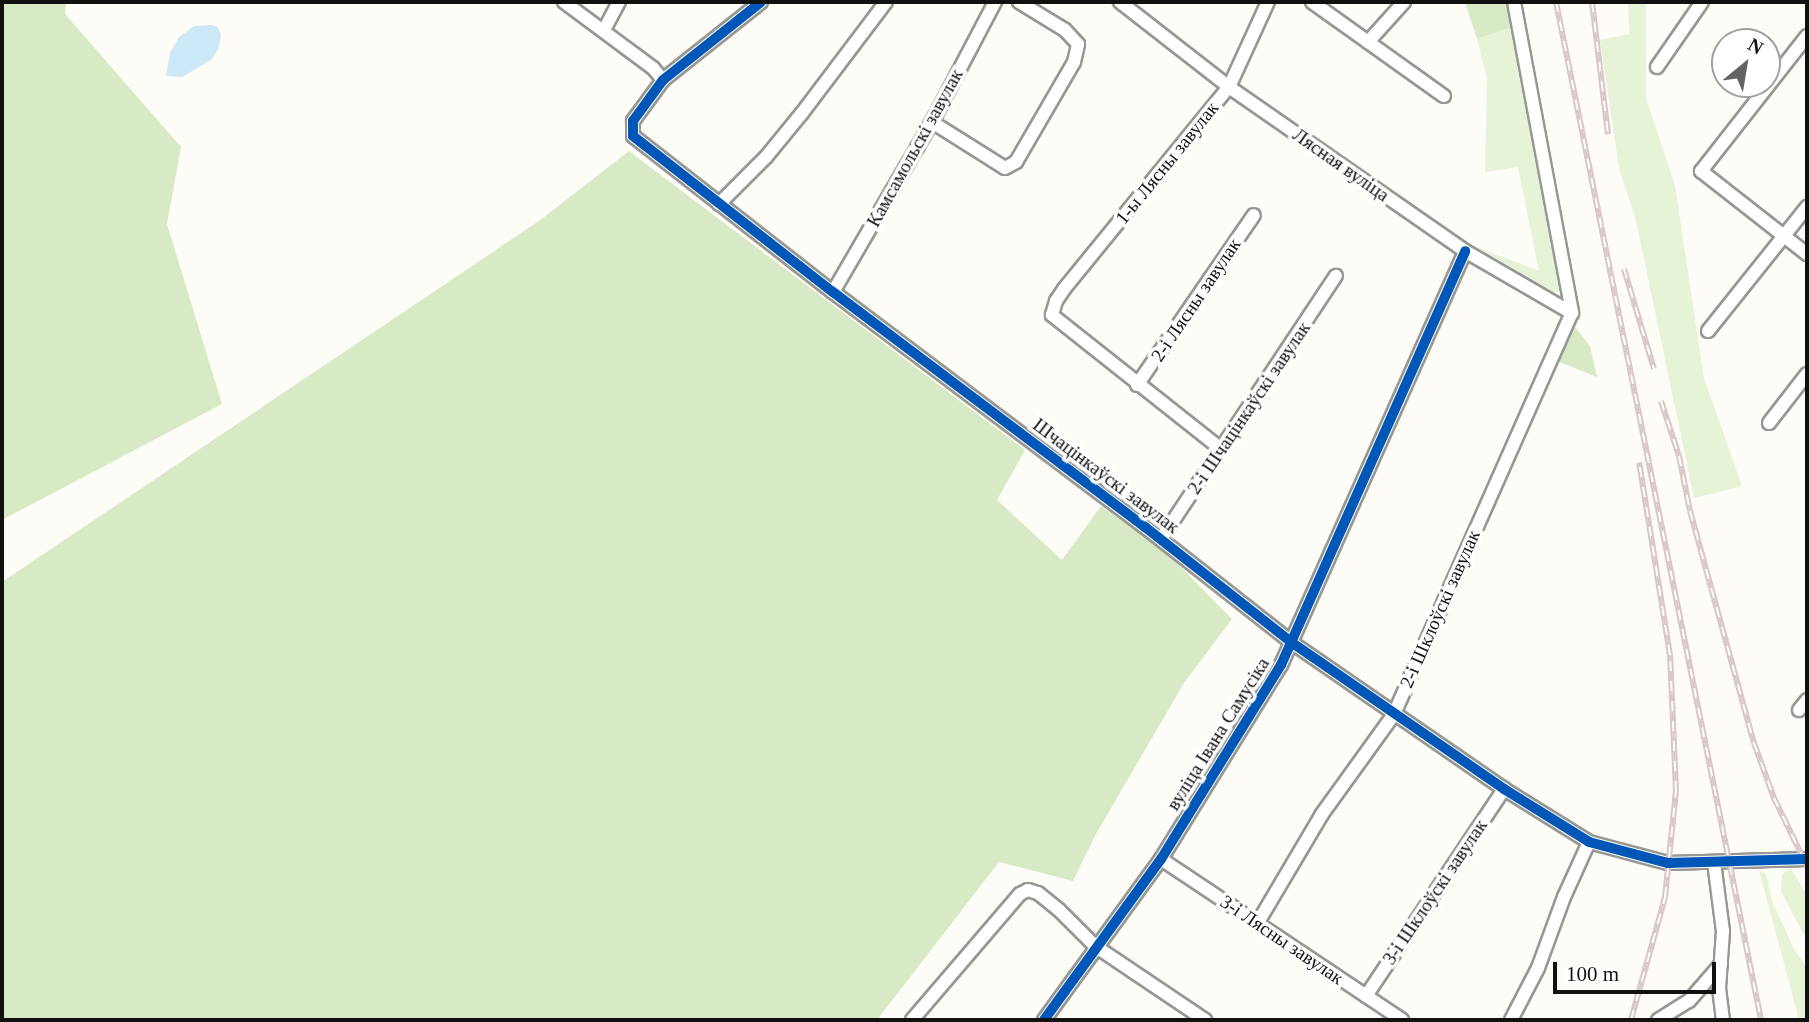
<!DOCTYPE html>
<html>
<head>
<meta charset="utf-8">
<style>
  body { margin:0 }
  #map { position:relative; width:1809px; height:1022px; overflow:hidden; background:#fdfcf7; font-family:Georgia,serif }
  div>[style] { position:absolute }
  .green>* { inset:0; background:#e7f3d7 }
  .forest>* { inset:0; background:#d8eac5 }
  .water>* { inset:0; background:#cde8f7 }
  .roads { filter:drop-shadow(2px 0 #979795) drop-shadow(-2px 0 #979795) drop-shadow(0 2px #979795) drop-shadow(0 -2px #979795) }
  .street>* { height:12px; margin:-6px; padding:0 6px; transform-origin:6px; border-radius:6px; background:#fffffe }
  .rail>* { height:6px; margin-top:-3px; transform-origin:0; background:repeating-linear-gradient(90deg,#fff 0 10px,#d9c6c7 0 20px); box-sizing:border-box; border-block:2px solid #d9c6c7 }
  .cycleway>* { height:10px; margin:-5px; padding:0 5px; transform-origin:5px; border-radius:5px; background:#0057b8 }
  span { translate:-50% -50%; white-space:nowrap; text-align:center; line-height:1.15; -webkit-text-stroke:7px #fff; paint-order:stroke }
  .street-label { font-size:19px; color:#111 }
  .frame { position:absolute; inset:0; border:4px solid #111; pointer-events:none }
  .north { position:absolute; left:1711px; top:28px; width:70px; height:70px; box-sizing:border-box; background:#fff; border:2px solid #a0a0a0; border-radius:50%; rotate:30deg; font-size:19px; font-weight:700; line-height:28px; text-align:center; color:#111 }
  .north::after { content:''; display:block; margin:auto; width:24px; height:32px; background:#646362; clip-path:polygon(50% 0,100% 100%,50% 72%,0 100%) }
  .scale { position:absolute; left:1553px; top:962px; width:163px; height:32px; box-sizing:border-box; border:4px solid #111; border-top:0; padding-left:9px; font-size:21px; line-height:24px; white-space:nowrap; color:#111; -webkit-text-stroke:5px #fff; paint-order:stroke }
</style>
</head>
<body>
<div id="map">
  <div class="green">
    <div style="clip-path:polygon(1628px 2px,1646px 2px,1646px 98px,1675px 186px,1704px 378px,1742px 486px,1694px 498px,1636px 221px,1619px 168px,1600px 40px,1629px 34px)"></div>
    <div style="clip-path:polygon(1512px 27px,1564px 291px,1553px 292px,1479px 248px,1539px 271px,1518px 167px,1485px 172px,1487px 78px,1477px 39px)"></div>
    <div style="clip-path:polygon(1791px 868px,1807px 896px,1807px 941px,1781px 891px,1782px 874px)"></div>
    <div style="clip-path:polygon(1759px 870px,1766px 874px,1772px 901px,1794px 949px,1807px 968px,1807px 1020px,1799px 1020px)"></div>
  </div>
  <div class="forest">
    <div style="clip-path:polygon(2px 2px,66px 2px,65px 14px,181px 147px,167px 224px,222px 404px,2px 520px)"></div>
    <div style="clip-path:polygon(1465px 2px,1506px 2px,1512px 27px,1477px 39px)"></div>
    <div style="clip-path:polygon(629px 151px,1025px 450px,997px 500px,1062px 560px,1101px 506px,1168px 554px,1232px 619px,1184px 683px,1096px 834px,1073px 881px,999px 862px,877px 1020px,2px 1020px,2px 582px,539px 221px)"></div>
    <div style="clip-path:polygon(1575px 327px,1590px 346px,1597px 377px,1557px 361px)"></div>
  </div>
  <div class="water">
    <div style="clip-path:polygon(212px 25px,218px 27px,221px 35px,218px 50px,211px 60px,182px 77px,166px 76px,170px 53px,179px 37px,194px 26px)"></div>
  </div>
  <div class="roads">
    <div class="street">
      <div style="left:564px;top:2px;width:111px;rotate:36.6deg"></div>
      <div style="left:653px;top:68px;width:16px;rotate:50deg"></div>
      <div style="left:761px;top:2px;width:125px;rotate:141.5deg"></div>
      <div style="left:663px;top:80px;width:51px;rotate:126.2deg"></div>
      <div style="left:633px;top:121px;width:15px;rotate:90deg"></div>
      <div style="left:633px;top:136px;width:254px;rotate:38deg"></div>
      <div style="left:833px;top:292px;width:391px;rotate:37deg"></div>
      <div style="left:1145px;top:527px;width:186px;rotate:38.2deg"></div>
      <div style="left:1291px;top:642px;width:259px;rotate:34.6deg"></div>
      <div style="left:1504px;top:789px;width:100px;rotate:31.9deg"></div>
      <div style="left:1589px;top:842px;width:82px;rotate:14.9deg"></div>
      <div style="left:1668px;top:863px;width:139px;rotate:-1.6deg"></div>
      <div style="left:1120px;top:2px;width:138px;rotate:37.9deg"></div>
      <div style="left:1229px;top:87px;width:287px;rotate:34.8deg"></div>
      <div style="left:1465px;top:251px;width:124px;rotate:30.1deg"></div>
      <div style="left:1312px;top:2px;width:162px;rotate:35.5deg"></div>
      <div style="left:1514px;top:2px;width:316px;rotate:79.4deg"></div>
      <div style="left:604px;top:30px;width:32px;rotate:-62deg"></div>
      <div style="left:1807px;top:36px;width:172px;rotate:128.1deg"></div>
      <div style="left:1701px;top:171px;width:135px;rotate:38.1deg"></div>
      <div style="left:1368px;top:42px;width:54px;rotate:-48deg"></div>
      <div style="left:1657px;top:67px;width:79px;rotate:-55.3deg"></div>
      <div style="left:932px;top:122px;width:86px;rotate:32.2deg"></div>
      <div style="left:1005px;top:168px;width:13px;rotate:-29deg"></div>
      <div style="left:1016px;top:162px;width:116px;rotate:-59.9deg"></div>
      <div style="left:1074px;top:62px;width:18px;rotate:-77deg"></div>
      <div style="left:1078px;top:44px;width:19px;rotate:-133deg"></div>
      <div style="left:1065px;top:30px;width:54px;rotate:-148.7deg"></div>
      <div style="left:719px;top:204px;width:66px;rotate:-45deg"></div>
      <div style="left:766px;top:157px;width:57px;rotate:-50.7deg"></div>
      <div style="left:802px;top:113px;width:139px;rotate:-52.9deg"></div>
      <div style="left:833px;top:292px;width:197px;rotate:-59.8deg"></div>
      <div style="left:932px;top:122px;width:136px;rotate:-62.3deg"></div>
      <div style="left:1708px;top:331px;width:159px;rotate:-51.4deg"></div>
      <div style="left:1137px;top:385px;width:206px;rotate:-55.5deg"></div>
      <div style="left:1769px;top:423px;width:62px;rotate:-52.2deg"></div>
      <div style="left:1221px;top:449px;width:216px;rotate:-141.6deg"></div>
      <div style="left:1052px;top:315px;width:15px;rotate:-74deg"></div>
      <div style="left:1056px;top:301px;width:14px;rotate:-56deg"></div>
      <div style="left:1064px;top:289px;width:261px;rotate:-50.8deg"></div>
      <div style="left:1229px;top:87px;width:94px;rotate:-65.4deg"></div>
      <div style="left:1161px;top:539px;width:316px;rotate:-56.4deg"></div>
      <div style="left:1799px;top:710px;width:13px;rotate:-51deg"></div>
      <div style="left:1161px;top:859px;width:290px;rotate:33.7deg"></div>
      <div style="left:1714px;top:862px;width:70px;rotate:82.6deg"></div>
      <div style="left:1723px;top:931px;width:57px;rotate:94deg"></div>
      <div style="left:1719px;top:988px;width:32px;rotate:83deg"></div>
      <div style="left:1257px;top:924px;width:128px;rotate:-59.4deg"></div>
      <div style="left:1322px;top:814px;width:123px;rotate:-54.2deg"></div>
      <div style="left:1394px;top:714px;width:439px;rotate:-66.1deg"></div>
      <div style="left:1366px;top:996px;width:249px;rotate:-56.3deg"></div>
      <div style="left:912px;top:1020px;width:166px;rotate:-49.4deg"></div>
      <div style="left:1020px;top:894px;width:9px;rotate:-27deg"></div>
      <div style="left:1028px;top:890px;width:10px;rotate:17deg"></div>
      <div style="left:1038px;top:893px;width:27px;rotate:39deg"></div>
      <div style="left:1059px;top:910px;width:51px;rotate:45deg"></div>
      <div style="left:1095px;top:946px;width:133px;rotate:33.9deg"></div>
      <div style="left:1044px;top:1020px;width:199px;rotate:-54deg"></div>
      <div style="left:1161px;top:859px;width:228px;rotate:-58.3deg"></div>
      <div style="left:1281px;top:665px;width:453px;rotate:-66deg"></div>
      <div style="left:1511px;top:1020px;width:59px;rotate:-62.6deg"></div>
      <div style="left:1538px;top:968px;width:76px;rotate:-69.9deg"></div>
      <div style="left:1564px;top:897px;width:60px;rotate:-65.6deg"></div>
      <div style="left:1658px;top:1020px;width:36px;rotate:-32deg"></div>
      <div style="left:1689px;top:1001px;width:49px;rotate:-49.1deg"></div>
    </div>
  </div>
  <div class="rail">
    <div style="left:1556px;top:2px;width:1038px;rotate:78.61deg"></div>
    <div style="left:1592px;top:2px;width:133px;rotate:83.1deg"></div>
    <div style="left:1624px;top:269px;width:104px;rotate:73.3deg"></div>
    <div style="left:1661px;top:401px;width:58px;rotate:71.9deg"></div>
    <div style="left:1679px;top:456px;width:56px;rotate:78.7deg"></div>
    <div style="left:1690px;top:511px;width:241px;rotate:74.6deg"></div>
    <div style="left:1754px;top:743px;width:59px;rotate:70deg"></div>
    <div style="left:1774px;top:798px;width:76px;rotate:64.1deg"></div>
    <div style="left:1631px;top:1020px;width:128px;rotate:-74.5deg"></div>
    <div style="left:1665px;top:897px;width:107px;rotate:-84.1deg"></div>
    <div style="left:1676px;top:791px;width:136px;rotate:-92.5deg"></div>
    <div style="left:1670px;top:655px;width:195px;rotate:-99.1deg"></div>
  </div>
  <div class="cycleway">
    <div style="left:761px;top:2px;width:125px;rotate:141.5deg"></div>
    <div style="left:663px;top:80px;width:51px;rotate:126.2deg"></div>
    <div style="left:633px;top:121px;width:15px;rotate:90deg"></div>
    <div style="left:633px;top:136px;width:254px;rotate:38deg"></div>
    <div style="left:833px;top:292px;width:391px;rotate:37deg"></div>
    <div style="left:1145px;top:527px;width:186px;rotate:38.2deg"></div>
    <div style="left:1291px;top:642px;width:259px;rotate:34.6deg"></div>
    <div style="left:1504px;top:789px;width:100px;rotate:31.9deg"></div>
    <div style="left:1589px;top:842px;width:82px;rotate:14.9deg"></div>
    <div style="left:1668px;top:863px;width:139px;rotate:-1.6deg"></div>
    <div style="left:1044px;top:1020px;width:199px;rotate:-54deg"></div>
    <div style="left:1161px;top:859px;width:228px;rotate:-58.3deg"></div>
    <div style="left:1281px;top:665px;width:453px;rotate:-66deg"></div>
  </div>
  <div class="street-label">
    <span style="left:915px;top:148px;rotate:-61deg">Камсамольскі завулак</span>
    <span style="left:1167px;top:163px;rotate:-51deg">1-ы Лясны завулак</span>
    <span style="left:1341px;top:165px;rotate:35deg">Лясная вуліца</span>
    <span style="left:1196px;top:300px;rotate:-56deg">2-і Лясны завулак</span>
    <span style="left:1249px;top:408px;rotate:-56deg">2-і Шчацінкаўскі завулак</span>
    <span style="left:1106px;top:476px;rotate:37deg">Шчацінкаўскі завулак</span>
    <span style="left:1440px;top:609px;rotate:-66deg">2-і Шклоўскі завулак</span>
    <span style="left:1218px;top:734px;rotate:-58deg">вуліца Івана Самусіка</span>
    <span style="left:1435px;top:892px;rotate:-56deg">3-і Шклоўскі завулак</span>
    <span style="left:1282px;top:940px;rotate:34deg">3-і Лясны завулак</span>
  </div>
  <div class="frame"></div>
  <div class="north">N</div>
  <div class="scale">100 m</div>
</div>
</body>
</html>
